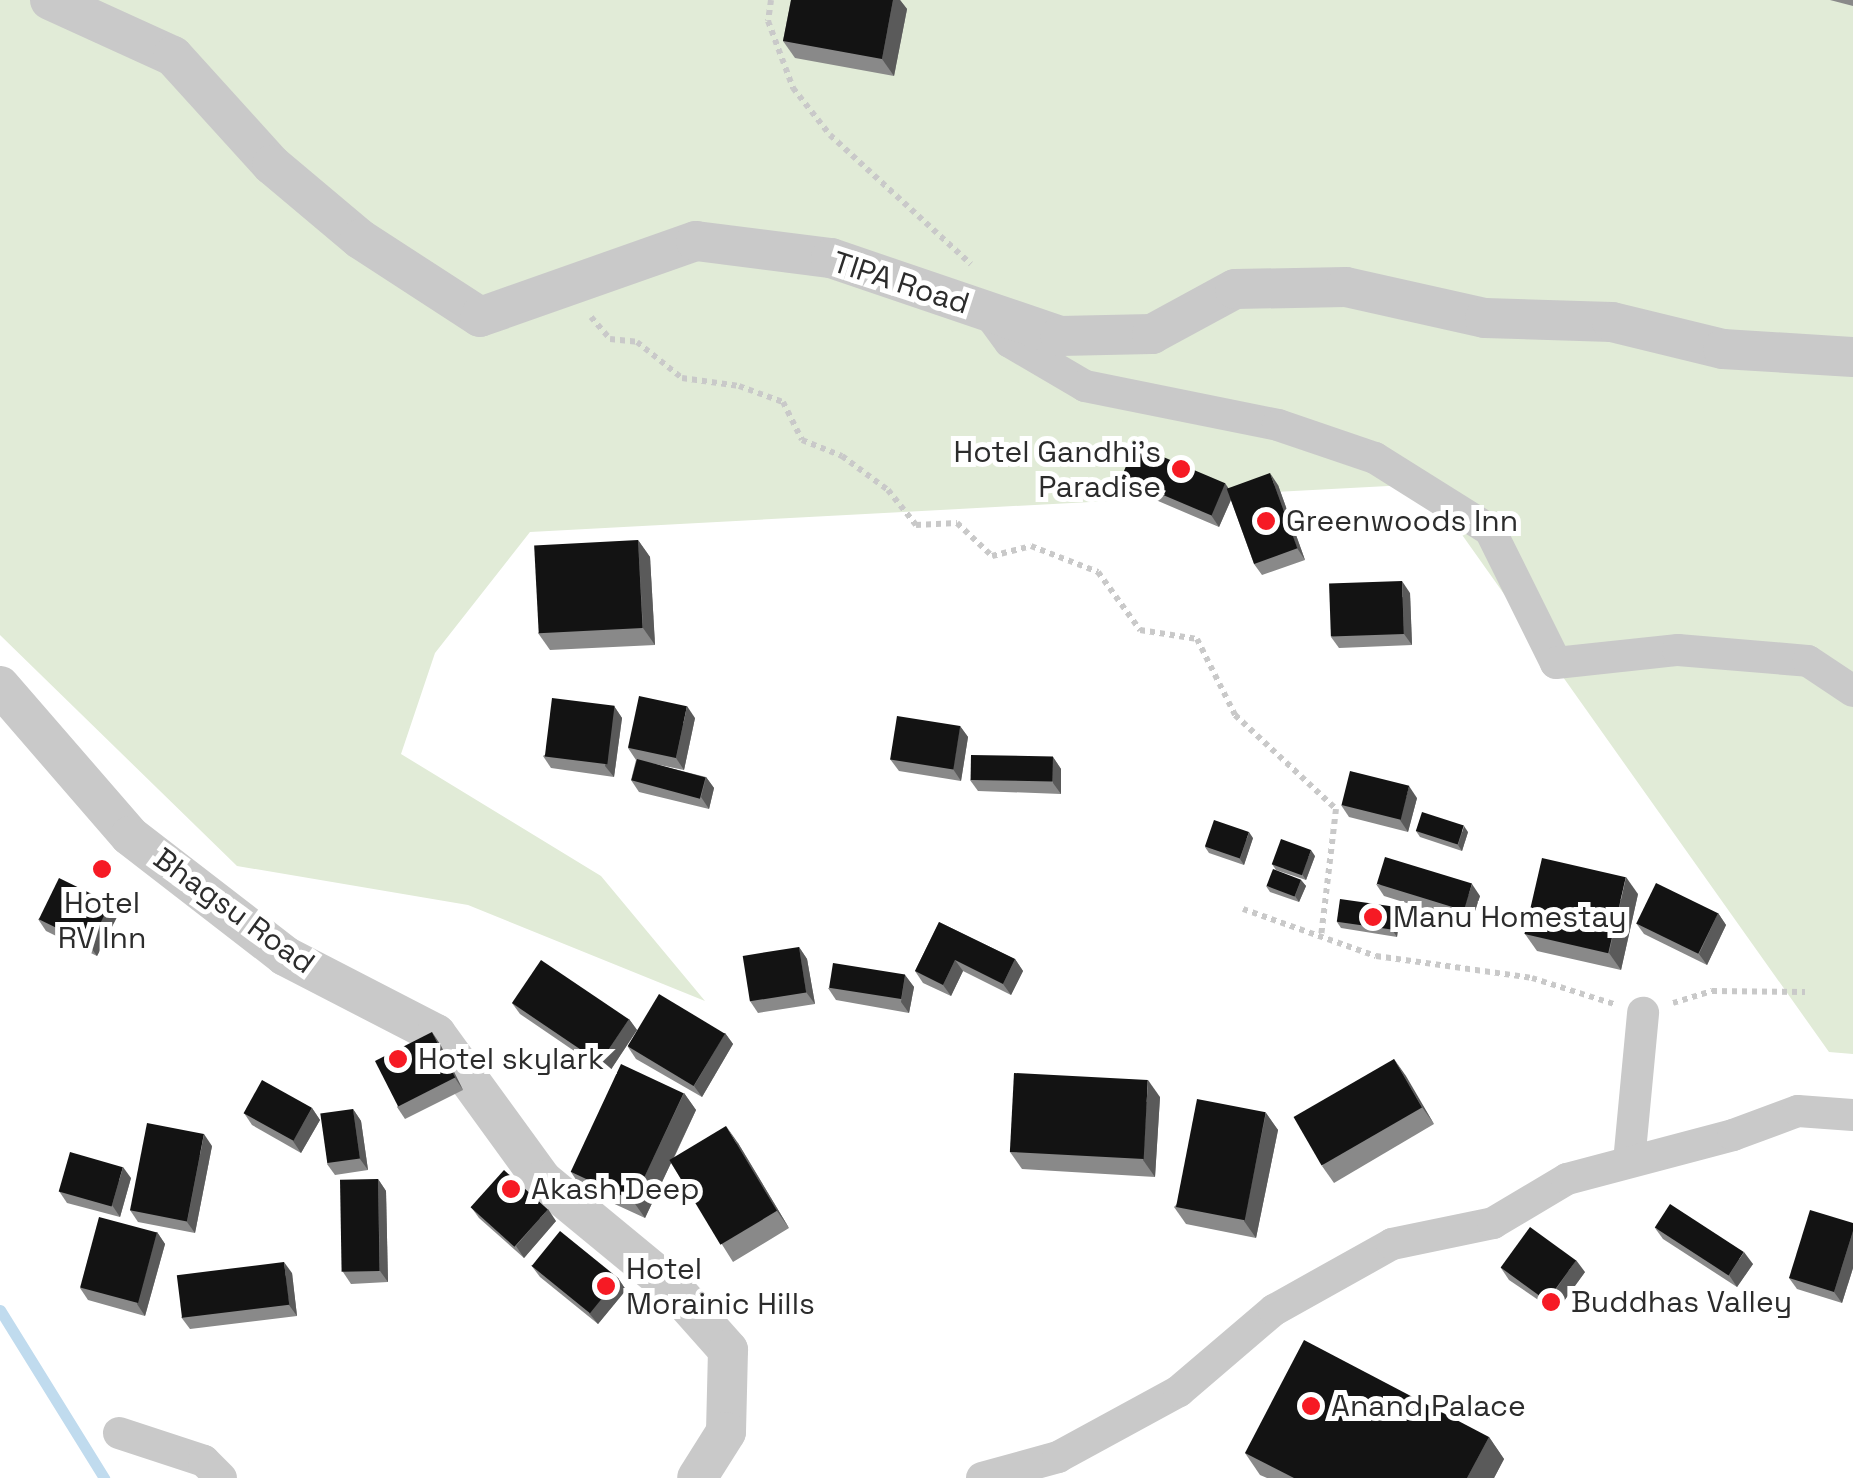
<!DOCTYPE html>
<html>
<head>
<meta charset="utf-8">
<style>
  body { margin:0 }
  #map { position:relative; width:1853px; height:1478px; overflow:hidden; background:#fff; font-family:"Space Grotesk",sans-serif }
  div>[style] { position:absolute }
  .green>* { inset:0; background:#e1ebd7 }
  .stream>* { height:11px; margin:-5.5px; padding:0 5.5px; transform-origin:5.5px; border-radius:5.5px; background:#c0dbee }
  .path>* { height:6px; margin-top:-3px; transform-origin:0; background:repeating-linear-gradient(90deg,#c9c9c9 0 5px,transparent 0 10px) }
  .minor>* { height:32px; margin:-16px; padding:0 16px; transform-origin:16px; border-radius:16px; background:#c9c9c9 }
  .tertiary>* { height:40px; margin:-20px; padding:0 20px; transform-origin:20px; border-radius:20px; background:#c9c9c9 }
  .wall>* { inset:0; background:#898989 }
  .shaded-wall>* { inset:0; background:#5a5a5a }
  .building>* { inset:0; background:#131313; transform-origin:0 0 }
  .dots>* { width:28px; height:28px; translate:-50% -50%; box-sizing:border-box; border:5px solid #fff; border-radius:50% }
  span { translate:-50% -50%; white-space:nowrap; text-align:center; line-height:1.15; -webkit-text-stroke:10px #fff; paint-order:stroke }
  .street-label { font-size:30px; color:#2c2c2c }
  .poi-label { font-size:30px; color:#2c2c2c }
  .right { translate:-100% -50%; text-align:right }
  .left { translate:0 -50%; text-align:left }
</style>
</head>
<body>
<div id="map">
  <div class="green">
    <div style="clip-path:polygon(0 0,1853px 0,1853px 1054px,1829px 1052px,1426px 484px,530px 532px,435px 653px,401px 754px,601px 876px,705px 1001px,468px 905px,237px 866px,0 635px)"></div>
  </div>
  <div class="stream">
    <div style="left:0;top:1310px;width:198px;rotate:58.2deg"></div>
  </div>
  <div class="path">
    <div style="left:771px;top:0;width:21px;rotate:98deg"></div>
    <div style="left:768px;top:21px;width:72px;rotate:69.5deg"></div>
    <div style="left:793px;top:88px;width:60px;rotate:51.8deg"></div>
    <div style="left:830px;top:135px;width:191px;rotate:42.5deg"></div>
    <div style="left:591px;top:317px;width:29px;rotate:49deg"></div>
    <div style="left:610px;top:339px;width:27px;rotate:6deg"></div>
    <div style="left:637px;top:342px;width:58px;rotate:38.7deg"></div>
    <div style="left:682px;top:378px;width:58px;rotate:8deg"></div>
    <div style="left:739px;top:386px;width:47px;rotate:20deg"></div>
    <div style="left:783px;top:402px;width:42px;rotate:63.4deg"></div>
    <div style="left:802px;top:440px;width:43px;rotate:21.8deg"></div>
    <div style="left:842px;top:456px;width:57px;rotate:36.5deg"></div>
    <div style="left:888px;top:490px;width:45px;rotate:51.3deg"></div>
    <div style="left:916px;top:525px;width:41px;rotate:-2.8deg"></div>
    <div style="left:957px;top:523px;width:48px;rotate:43.3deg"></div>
    <div style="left:992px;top:556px;width:40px;rotate:-14.4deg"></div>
    <div style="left:1031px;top:546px;width:72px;rotate:21.2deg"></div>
    <div style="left:1098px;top:572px;width:72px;rotate:54.1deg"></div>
    <div style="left:1140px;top:630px;width:58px;rotate:9deg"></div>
    <div style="left:1197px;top:639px;width:85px;rotate:63.4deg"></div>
    <div style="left:1235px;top:715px;width:138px;rotate:42.9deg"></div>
    <div style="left:1336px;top:809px;width:128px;rotate:96.7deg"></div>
    <div style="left:1243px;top:909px;width:141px;rotate:19.5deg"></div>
    <div style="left:1376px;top:956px;width:158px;rotate:8deg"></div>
    <div style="left:1532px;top:978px;width:86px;rotate:17.6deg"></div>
    <div style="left:1673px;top:1003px;width:41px;rotate:-17.1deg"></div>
    <div style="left:1712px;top:991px;width:93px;rotate:0.6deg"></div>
  </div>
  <div class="minor">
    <div style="left:988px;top:312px;width:37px;rotate:54deg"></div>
    <div style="left:1010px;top:342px;width:87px;rotate:30.4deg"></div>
    <div style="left:1085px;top:386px;width:197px;rotate:11.4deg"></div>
    <div style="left:1278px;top:425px;width:102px;rotate:18.8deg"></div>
    <div style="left:1375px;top:458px;width:136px;rotate:32.1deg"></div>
    <div style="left:1490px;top:530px;width:148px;rotate:63.6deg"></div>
    <div style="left:1556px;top:663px;width:123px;rotate:-6.1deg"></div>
    <div style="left:1678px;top:650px;width:130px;rotate:4.8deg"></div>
    <div style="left:1808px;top:661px;width:54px;rotate:33.7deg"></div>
    <div style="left:1629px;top:1162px;width:150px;rotate:-84.6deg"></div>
    <div style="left:119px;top:1433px;width:89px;rotate:18.2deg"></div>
    <div style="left:204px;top:1461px;width:24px;rotate:45deg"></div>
    <div style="left:982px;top:1478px;width:79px;rotate:-15.4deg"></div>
    <div style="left:1058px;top:1457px;width:138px;rotate:-28.6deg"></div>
    <div style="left:1179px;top:1391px;width:125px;rotate:-40.5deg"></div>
    <div style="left:1274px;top:1310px;width:135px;rotate:-29.2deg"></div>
    <div style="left:1392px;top:1244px;width:103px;rotate:-11.7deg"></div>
    <div style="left:1493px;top:1223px;width:86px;rotate:-30.7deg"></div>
    <div style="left:1567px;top:1179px;width:172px;rotate:-14.8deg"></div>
    <div style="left:1733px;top:1135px;width:69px;rotate:-20.3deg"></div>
    <div style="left:1798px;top:1111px;width:55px;rotate:4.2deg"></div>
  </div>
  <div class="tertiary">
    <div style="left:50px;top:0;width:135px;rotate:24.5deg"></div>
    <div style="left:173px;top:56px;width:147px;rotate:47.8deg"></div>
    <div style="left:272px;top:165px;width:115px;rotate:40.1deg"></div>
    <div style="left:360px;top:239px;width:143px;rotate:33deg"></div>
    <div style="left:480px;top:317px;width:229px;rotate:-19.4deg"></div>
    <div style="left:696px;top:241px;width:136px;rotate:7.2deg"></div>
    <div style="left:831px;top:258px;width:242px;rotate:18.8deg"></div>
    <div style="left:1060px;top:336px;width:92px;rotate:-1.2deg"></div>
    <div style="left:1152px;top:334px;width:94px;rotate:-28.5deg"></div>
    <div style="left:1235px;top:289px;width:111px;rotate:-1deg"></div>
    <div style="left:1346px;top:287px;width:142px;rotate:12.6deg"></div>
    <div style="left:1485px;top:318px;width:127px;rotate:1.8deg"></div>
    <div style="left:1612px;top:322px;width:114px;rotate:13.7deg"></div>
    <div style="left:1723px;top:349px;width:130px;rotate:3.5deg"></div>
    <div style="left:0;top:686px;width:198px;rotate:49.1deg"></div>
    <div style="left:130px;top:836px;width:196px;rotate:37.7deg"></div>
    <div style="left:285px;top:956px;width:170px;rotate:27.3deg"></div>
    <div style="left:436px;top:1034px;width:180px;rotate:54deg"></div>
    <div style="left:542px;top:1180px;width:170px;rotate:39.5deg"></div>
    <div style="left:673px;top:1288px;width:83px;rotate:48.4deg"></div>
    <div style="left:728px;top:1350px;width:82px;rotate:91.4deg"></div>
    <div style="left:726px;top:1432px;width:54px;rotate:122.2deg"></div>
  </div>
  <div class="wall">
    <div style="clip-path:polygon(791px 0,900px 0,907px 9px,894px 76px,795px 58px,783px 41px)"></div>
    <div style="clip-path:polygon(1830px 0,1853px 0,1853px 6px)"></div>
    <div style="clip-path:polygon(1122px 478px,1228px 488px,1278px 485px,1305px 560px,1262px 575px,1254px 564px,1231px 500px,1219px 527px,1130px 489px)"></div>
    <div style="clip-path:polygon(638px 540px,650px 557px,655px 645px,550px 650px,538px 633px)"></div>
    <div style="clip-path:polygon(1410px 593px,1412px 645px,1339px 648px,1331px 637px)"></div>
    <div style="clip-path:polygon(614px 706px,622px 718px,614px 777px,551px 768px,543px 756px)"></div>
    <div style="clip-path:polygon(695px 718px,684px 770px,650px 763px,706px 777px,714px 788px,709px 809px,639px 792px,631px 780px,636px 760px,628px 748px)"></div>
    <div style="clip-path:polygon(960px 726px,968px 737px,961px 781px,899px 771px,890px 759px)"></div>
    <div style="clip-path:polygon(1053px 757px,1061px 769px,1061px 794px,978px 791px,970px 780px)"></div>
    <div style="clip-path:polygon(1417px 798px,1408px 832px,1349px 817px,1341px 805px)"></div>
    <div style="clip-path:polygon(1416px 831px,1468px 832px,1462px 851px,1420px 837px)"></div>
    <div style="clip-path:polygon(1253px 838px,1244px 865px,1209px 853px,1205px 847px)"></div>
    <div style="clip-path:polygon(1315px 856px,1306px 880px,1276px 870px,1272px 864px)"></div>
    <div style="clip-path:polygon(1301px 880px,1306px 886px,1299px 902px,1270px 892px,1266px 886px)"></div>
    <div style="clip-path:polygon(1376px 884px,1480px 896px,1471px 923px,1384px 896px)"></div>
    <div style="clip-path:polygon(1638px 894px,1621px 970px,1537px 951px,1525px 934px)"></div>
    <div style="clip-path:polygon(110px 903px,118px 915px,97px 956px,46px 931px,38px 919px)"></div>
    <div style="clip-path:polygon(1396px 907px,1400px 913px,1397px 937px,1341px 928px,1337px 922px)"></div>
    <div style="clip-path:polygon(1718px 913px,1726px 925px,1707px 965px,1644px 934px,1636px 923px)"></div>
    <div style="clip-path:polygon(939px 922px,1015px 959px,1023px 971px,1011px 995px,963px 971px,951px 996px,923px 983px,915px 971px)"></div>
    <div style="clip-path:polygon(799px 947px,807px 959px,815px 1004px,758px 1013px,750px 1001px)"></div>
    <div style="clip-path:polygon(905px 975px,914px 987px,909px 1013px,836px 1000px,828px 988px)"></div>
    <div style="clip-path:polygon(512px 1003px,629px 1019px,637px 1030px,608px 1074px,520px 1014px)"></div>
    <div style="clip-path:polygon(725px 1033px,733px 1044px,702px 1097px,636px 1059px,628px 1047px)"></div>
    <div style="clip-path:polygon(440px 1044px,463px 1090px,405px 1119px,397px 1107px)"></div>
    <div style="clip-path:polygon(1394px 1059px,1434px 1124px,1334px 1183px,1322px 1166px)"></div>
    <div style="clip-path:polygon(684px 1093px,696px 1110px,674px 1158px,738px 1143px,789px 1228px,733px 1262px,671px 1163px,645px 1218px,582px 1189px,571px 1172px)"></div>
    <div style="clip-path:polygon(1160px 1097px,1155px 1177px,1022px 1169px,1010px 1152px)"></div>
    <div style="clip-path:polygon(312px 1108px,320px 1120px,301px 1153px,252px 1125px,244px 1113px)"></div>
    <div style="clip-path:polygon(353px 1109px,361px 1121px,368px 1170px,335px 1175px,327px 1164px)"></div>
    <div style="clip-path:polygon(1266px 1113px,1278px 1130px,1256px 1238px,1186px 1224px,1174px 1207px)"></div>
    <div style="clip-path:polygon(212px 1146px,195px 1233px,138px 1222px,130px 1210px)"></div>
    <div style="clip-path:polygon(131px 1178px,120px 1217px,67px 1203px,59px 1191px)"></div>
    <div style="clip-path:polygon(378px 1179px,386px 1191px,388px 1282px,351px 1284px,343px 1272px)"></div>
    <div style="clip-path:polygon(471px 1207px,556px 1221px,524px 1258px,479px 1218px)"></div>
    <div style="clip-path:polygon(1853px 1223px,1853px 1268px,1842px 1303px,1797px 1289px,1789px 1278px)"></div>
    <div style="clip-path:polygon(1655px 1228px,1753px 1264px,1737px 1287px,1663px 1239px)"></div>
    <div style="clip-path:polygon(157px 1232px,165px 1244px,145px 1316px,88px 1300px,80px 1288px)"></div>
    <div style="clip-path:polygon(531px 1265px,618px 1278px,626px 1290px,598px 1324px,540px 1277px)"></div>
    <div style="clip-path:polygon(1501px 1268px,1585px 1272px,1556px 1312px,1509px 1280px)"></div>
    <div style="clip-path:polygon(292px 1273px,297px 1316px,190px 1329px,181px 1317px)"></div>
    <div style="clip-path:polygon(1489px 1437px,1504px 1459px,1494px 1478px,1267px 1478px,1260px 1475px,1245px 1453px)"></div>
  </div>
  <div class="shaded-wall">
    <div style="clip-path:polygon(893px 0,900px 0,907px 9px,894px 76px,882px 59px)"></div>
    <div style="clip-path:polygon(1270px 473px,1278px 485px,1305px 560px,1297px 548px)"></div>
    <div style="clip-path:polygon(1225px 483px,1233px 495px,1219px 527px,1211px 515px)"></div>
    <div style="clip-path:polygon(638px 540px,650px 557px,655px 645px,643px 628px)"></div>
    <div style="clip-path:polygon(1402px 581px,1410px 593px,1412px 645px,1404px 634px)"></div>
    <div style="clip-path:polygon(614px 706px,622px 718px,614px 777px,605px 766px)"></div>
    <div style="clip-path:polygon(687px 706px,695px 718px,684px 770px,676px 758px)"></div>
    <div style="clip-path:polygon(960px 726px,968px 737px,961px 781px,953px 769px)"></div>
    <div style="clip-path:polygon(1053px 757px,1061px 769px,1061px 794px,1053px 783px)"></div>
    <div style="clip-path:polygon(706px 777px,714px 788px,709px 809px,701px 797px)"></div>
    <div style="clip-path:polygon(1409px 786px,1417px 798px,1408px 832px,1400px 820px)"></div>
    <div style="clip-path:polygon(1464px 826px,1468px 832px,1462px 851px,1458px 845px)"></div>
    <div style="clip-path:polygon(1249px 832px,1253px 838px,1244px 865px,1240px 859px)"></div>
    <div style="clip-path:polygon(1311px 850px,1315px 856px,1306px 880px,1302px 874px)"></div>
    <div style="clip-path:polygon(1626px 877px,1638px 894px,1621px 970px,1609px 953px)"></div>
    <div style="clip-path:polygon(1301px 880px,1306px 886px,1299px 902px,1295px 896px)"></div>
    <div style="clip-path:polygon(1472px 884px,1480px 896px,1471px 923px,1463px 911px)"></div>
    <div style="clip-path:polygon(110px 903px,118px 915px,97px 956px,89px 945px)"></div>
    <div style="clip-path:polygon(1396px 907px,1400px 913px,1397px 937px,1393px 931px)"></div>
    <div style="clip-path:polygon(1718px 913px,1726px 925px,1707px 965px,1699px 954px)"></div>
    <div style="clip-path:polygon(799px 947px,807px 959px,815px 1004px,806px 992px)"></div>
    <div style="clip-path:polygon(1015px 959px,1023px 971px,1011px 995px,1003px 984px)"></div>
    <div style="clip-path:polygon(955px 960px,963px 971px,951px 996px,943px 985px)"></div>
    <div style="clip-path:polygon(905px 975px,914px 987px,909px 1013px,901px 1002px)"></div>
    <div style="clip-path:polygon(629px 1019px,637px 1030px,608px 1074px,600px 1062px)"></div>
    <div style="clip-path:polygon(432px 1032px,440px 1044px,463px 1090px,455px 1078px)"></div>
    <div style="clip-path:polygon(725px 1033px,733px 1044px,702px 1097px,694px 1086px)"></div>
    <div style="clip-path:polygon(1394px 1059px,1406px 1076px,1434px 1124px,1422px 1107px)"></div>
    <div style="clip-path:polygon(1148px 1080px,1160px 1097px,1155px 1177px,1143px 1160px)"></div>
    <div style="clip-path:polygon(684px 1093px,696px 1110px,645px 1218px,633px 1201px)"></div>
    <div style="clip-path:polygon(312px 1108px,320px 1120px,301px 1153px,293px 1141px)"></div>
    <div style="clip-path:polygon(353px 1109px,361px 1121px,368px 1170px,360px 1159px)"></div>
    <div style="clip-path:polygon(1266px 1113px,1278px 1130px,1256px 1238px,1244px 1221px)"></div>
    <div style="clip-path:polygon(726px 1126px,738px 1143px,789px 1228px,777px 1211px)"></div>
    <div style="clip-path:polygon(204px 1134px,212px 1146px,195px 1233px,187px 1222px)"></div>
    <div style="clip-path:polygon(123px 1167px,131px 1178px,120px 1217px,112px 1205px)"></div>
    <div style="clip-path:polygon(378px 1179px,386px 1191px,388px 1282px,380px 1271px)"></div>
    <div style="clip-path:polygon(548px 1209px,556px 1221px,524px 1258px,516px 1246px)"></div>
    <div style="clip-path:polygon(1853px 1231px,1853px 1268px,1842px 1303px,1834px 1292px)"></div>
    <div style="clip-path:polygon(157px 1232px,165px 1244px,145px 1316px,137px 1304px)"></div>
    <div style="clip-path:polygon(1744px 1252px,1753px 1264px,1737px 1287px,1729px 1275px)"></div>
    <div style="clip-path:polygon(1576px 1260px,1585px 1272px,1556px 1312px,1548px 1301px)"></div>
    <div style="clip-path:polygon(284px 1262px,292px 1273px,297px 1316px,289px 1305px)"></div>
    <div style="clip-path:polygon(618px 1278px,626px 1290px,598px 1324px,589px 1313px)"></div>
    <div style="clip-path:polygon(1489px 1437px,1504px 1459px,1494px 1478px,1467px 1478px)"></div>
  </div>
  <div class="building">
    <div style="clip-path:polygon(791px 0,893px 0,882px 59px,783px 41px)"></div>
    <div style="left:1135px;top:445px;width:98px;height:35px;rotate:23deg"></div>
    <div style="left:1270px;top:473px;width:80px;height:46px;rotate:70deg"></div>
    <div style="left:638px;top:540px;width:88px;height:104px;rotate:87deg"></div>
    <div style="left:1402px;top:581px;width:53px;height:73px;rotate:88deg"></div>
    <div style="left:639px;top:696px;width:49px;height:53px;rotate:12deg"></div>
    <div style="left:552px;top:698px;width:63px;height:59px;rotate:7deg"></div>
    <div style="left:897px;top:716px;width:64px;height:44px;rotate:9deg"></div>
    <div style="left:971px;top:755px;width:82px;height:25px;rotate:1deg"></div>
    <div style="left:637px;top:759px;width:71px;height:22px;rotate:15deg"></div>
    <div style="left:1350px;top:771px;width:61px;height:35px;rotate:14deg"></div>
    <div style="left:1422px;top:812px;width:44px;height:20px;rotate:18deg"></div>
    <div style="left:1214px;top:820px;width:37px;height:28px;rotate:19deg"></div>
    <div style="left:1281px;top:839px;width:32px;height:27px;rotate:20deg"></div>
    <div style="left:1385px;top:857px;width:91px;height:28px;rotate:17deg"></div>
    <div style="left:1542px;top:858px;width:86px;height:78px;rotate:13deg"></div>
    <div style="left:1273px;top:869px;width:30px;height:18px;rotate:21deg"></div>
    <div style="left:59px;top:878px;width:57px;height:46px;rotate:26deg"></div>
    <div style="left:1656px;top:883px;width:69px;height:45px;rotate:26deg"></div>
    <div style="left:1340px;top:899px;width:57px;height:23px;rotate:8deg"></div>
    <div style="clip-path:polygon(939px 922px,1015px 959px,1003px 984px,955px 960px,943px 985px,915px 971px)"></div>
    <div style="left:799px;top:947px;width:46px;height:57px;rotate:81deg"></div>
    <div style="left:541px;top:960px;width:106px;height:52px;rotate:34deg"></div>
    <div style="left:833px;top:963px;width:73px;height:25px;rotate:9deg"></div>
    <div style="left:659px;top:994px;width:77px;height:61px;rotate:31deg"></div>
    <div style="left:432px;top:1032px;width:51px;height:64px;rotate:63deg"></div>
    <div style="left:1394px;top:1059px;width:56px;height:116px;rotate:60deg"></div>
    <div style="left:621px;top:1064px;width:69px;height:119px;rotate:25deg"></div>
    <div style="left:1014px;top:1073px;width:134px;height:79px;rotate:3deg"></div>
    <div style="left:262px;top:1080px;width:57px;height:38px;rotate:29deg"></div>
    <div style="left:1197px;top:1099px;width:70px;height:110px;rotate:11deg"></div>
    <div style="left:353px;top:1109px;width:50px;height:33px;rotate:82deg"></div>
    <div style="left:147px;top:1123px;width:58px;height:89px;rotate:11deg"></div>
    <div style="left:726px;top:1126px;width:99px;height:66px;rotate:59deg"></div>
    <div style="left:70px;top:1152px;width:55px;height:41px;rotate:16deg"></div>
    <div style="left:504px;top:1170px;width:59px;height:50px;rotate:42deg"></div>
    <div style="left:378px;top:1179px;width:92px;height:38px;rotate:89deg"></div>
    <div style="left:1670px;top:1204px;width:88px;height:28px;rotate:33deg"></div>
    <div style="clip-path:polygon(1810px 1210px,1853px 1223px,1853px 1231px,1834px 1292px,1789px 1278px)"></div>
    <div style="left:99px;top:1217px;width:60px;height:73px;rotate:15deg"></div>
    <div style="left:1530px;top:1227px;width:57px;height:50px;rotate:36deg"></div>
    <div style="left:560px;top:1231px;width:75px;height:45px;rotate:39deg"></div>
    <div style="left:284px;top:1262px;width:43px;height:108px;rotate:83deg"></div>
    <div style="clip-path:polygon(1304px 1340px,1489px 1437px,1467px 1478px,1294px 1478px,1245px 1453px)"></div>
  </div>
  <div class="dots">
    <div style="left:1181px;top:469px;background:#f61a24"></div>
    <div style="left:1266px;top:521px;background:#f61a24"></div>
    <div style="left:102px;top:869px;background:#f61a24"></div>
    <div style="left:1373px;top:917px;background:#f61a24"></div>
    <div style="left:398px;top:1059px;background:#f61a24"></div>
    <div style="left:511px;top:1189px;background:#f61a24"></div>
    <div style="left:606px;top:1286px;background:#f61a24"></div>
    <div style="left:1551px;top:1302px;background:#f61a24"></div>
    <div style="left:1311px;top:1406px;background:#f61a24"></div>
  </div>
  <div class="street-label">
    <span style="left:901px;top:283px;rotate:18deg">TIPA Road</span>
    <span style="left:234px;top:911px;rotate:36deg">Bhagsu Road</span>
  </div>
  <div class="poi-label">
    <span class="right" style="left:1161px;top:469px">Hotel Gandhi's<br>Paradise</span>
    <span class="left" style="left:1286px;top:521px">Greenwoods Inn</span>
    <span style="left:102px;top:920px">Hotel<br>RV Inn</span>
    <span class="left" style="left:1393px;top:917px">Manu Homestay</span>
    <span class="left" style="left:418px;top:1059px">Hotel skylark</span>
    <span class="left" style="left:531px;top:1189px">Akash Deep</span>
    <span class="left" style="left:626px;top:1286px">Hotel<br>Morainic Hills</span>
    <span class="left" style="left:1571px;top:1302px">Buddhas Valley</span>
    <span class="left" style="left:1331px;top:1406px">Anand Palace</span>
  </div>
</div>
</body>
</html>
